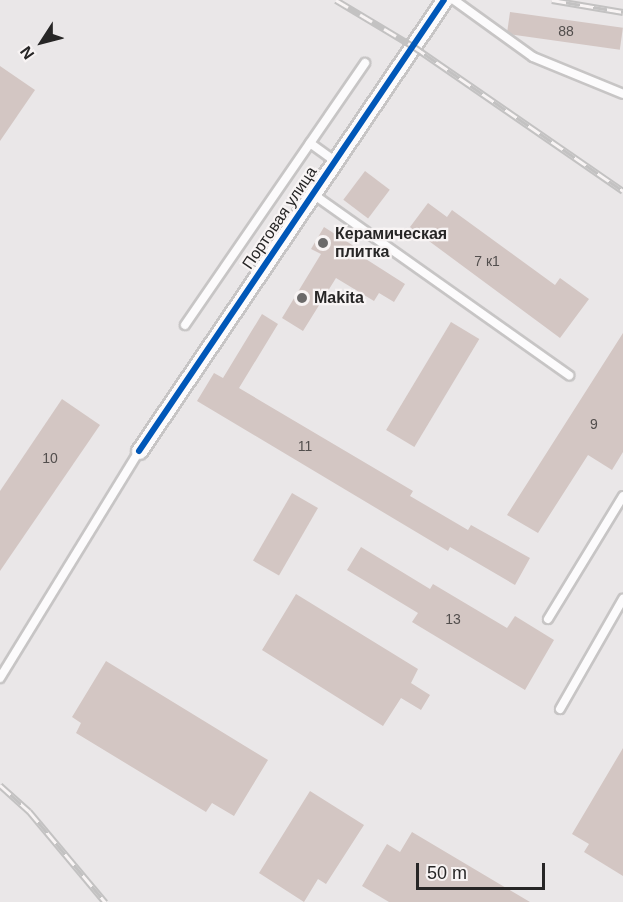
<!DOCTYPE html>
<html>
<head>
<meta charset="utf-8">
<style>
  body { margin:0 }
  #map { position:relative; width:623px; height:902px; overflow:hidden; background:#eae7e8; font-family:Arial,sans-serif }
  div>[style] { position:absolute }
  .building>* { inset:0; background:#d3c6c3; transform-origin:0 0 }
  .roads { filter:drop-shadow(2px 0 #c7c5c5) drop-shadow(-2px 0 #c7c5c5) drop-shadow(0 2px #c7c5c5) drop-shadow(0 -2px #c7c5c5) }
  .service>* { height:8px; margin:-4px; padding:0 4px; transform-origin:4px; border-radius:4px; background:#fcfbfc }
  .minor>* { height:15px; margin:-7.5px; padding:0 7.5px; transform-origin:7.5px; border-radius:7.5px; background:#fcfbfc }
  .rail>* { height:7px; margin-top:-3.5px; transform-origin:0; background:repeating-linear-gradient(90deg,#f8f4f4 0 14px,#c3c2c2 0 28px); box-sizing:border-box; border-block:2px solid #c3c2c2 }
  .cycleway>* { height:6px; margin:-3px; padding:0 3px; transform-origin:3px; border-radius:3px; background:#0057b8 }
  .dots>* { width:16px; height:16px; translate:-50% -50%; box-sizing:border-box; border:3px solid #f8f4f4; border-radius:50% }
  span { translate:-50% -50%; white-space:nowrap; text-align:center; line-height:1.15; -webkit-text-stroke:4.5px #f8f4f4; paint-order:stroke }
  .number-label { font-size:14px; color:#524e4d }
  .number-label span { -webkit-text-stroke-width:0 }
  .street-label { font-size:16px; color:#272626 }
  .poi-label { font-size:16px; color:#272626; font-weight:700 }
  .left { translate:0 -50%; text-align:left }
  .north { position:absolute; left:12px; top:12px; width:60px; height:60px; -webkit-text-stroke:4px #f8f4f4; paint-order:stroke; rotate:234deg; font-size:16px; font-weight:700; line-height:24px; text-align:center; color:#272626 }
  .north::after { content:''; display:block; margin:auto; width:21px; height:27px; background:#272626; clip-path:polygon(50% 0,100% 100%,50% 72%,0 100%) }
  .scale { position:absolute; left:416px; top:863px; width:129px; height:27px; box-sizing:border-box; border:3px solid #272626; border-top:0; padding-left:8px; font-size:18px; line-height:21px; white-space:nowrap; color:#272626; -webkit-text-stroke:4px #f8f4f4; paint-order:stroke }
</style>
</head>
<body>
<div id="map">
  <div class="building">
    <div style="left:510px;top:12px;width:114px;height:22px;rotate:8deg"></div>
    <div style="clip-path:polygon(0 66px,35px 90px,0 141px)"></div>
    <div style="left:365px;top:171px;width:31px;height:36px;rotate:37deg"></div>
    <div style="clip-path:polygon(428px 203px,447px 217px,452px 210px,555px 285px,560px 278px,589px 299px,560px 338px,410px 227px)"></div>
    <div style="clip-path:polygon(324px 227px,360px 250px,358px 254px,405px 284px,394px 302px,379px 293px,374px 301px,336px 278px,303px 331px,282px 318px,321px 254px,311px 249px)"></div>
    <div style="clip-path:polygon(262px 314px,278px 324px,239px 388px,413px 491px,410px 496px,468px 530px,471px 525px,530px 558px,515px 585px,450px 547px,448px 551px,197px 401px,214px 373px,223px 378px)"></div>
    <div style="left:451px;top:322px;width:33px;height:126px;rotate:31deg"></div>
    <div style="clip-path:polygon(623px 333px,623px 452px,612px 470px,588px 455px,538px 533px,507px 515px)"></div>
    <div style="clip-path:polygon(62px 399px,100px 425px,0 571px,0 491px)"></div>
    <div style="left:292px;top:493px;width:30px;height:78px;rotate:30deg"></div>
    <div style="clip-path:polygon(361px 547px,430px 589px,433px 584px,507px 628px,515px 616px,554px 640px,525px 690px,412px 622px,418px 613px,347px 570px)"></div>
    <div style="clip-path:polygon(296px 594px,418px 669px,411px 683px,430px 695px,421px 710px,401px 698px,383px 726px,262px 650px)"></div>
    <div style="clip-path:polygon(106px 661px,268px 760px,234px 816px,212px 803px,206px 812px,76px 733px,81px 723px,72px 717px)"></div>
    <div style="clip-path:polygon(623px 748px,623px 876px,584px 852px,589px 844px,572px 834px)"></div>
    <div style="clip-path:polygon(310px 791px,364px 825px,326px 884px,318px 879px,304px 902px,259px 873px)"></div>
    <div style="clip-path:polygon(412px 832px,530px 902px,389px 902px,362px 886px,387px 844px,400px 852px)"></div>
  </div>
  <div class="roads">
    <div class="service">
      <div style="left:454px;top:0;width:97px;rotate:35.8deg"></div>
      <div style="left:533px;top:57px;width:97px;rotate:22.3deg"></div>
      <div style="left:310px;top:143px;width:31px;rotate:36deg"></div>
      <div style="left:313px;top:194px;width:314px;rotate:35.3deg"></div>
      <div style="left:185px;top:325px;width:318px;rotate:-55.5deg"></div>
      <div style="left:548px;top:619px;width:144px;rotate:-58.6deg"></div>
      <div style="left:0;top:678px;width:266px;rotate:-58.5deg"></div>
      <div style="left:560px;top:709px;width:127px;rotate:-60.2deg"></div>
    </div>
    <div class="minor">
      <div style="left:139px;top:451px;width:544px;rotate:-55.93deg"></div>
    </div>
  </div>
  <div class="rail">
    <div style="left:336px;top:0;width:90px;rotate:30.9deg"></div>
    <div style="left:413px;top:46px;width:255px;rotate:34.6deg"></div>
    <div style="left:552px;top:0;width:72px;rotate:9.6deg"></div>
    <div style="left:0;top:785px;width:39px;rotate:42deg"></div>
    <div style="left:29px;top:811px;width:119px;rotate:50.1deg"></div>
  </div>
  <div class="cycleway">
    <div style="left:139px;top:451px;width:544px;rotate:-55.93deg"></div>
  </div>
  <div class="dots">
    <div style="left:323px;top:243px;background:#6b6a6a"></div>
    <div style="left:302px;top:298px;background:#6b6a6a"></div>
  </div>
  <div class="number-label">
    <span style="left:566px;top:31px">88</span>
    <span style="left:487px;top:261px">7 к1</span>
    <span style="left:594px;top:424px">9</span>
    <span style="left:305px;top:446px">11</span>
    <span style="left:50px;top:458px">10</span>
    <span style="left:453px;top:619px">13</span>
  </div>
  <div class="street-label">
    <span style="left:280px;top:218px;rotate:-56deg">Портовая улица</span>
  </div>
  <div class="poi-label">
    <span class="left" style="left:335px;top:243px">Керамическая<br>плитка</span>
    <span class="left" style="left:314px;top:298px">Makita</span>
  </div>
  <div class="north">N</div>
  <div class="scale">50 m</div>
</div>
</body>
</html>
